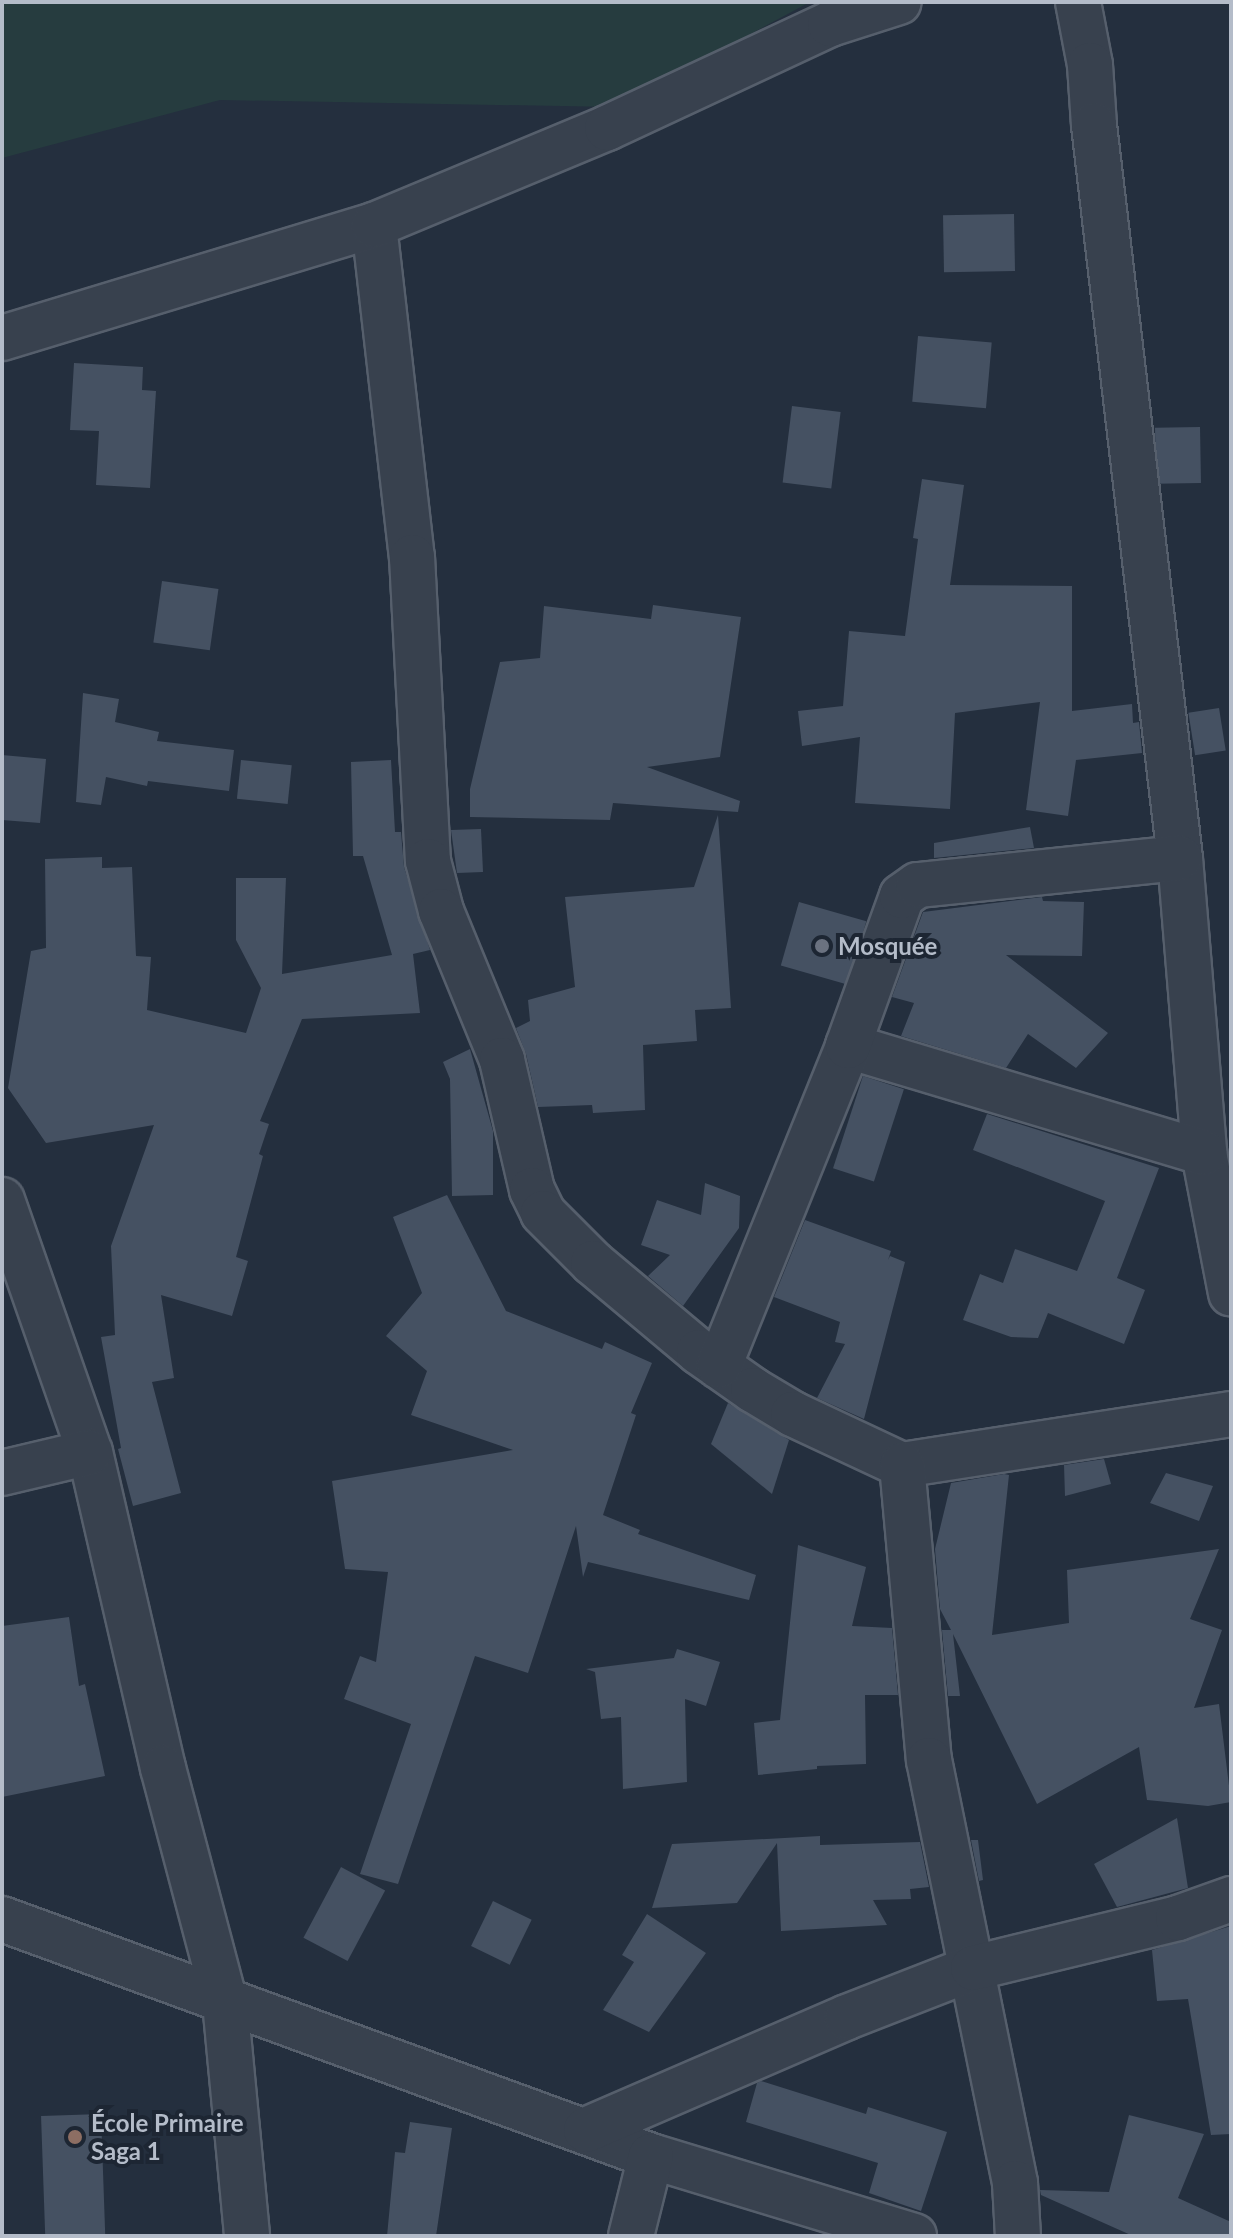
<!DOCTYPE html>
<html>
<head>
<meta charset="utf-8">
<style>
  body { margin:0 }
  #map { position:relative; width:1233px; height:2238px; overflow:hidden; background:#242f3e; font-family:Lato,sans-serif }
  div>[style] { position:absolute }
  .green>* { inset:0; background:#263c3f }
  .building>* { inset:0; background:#455162; transform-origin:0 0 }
  .roads { filter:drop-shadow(2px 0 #565f6c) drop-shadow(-2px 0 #565f6c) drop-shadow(0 2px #565f6c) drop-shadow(0 -2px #565f6c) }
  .minor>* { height:44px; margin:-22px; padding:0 22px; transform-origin:22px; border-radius:22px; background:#38414e }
  .dots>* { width:22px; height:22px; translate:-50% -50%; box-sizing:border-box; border:4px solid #1d2633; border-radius:50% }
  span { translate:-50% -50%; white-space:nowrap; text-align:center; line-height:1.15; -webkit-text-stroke:8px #1d2633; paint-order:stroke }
  .poi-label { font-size:24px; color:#b4bcc9; font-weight:700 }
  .left { translate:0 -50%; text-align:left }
  .frame { position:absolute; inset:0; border:4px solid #b4bcc9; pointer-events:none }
</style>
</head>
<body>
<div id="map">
  <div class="green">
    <div style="clip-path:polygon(2px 2px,810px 2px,615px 107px,220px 100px,2px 158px)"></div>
  </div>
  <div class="building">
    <div style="left:1014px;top:214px;width:57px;height:71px;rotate:89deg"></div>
    <div style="left:918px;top:336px;width:74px;height:66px;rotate:5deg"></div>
    <div style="clip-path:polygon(74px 363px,143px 367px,142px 390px,156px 391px,150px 488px,96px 485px,99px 431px,70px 430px)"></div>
    <div style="left:792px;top:406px;width:49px;height:77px;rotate:7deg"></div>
    <div style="left:1200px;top:427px;width:56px;height:45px;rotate:89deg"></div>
    <div style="clip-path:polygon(922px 479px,964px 485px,950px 585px,1072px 586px,1072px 711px,1132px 704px,1133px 723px,1139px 722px,1142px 753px,1076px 760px,1068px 816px,1026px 810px,1040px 702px,955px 713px,950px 809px,855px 803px,860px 737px,802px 746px,798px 711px,843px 706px,849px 631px,905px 636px,918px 539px,913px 538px)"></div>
    <div style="left:162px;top:581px;width:57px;height:62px;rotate:8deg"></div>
    <div style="clip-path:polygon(653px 605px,741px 617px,720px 757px,647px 767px,740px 801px,738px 812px,613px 803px,610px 820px,470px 817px,470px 789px,500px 662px,540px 658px,544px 606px,651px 619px)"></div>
    <div style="clip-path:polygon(83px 693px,119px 699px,115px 722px,159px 732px,157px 741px,234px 750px,229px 791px,148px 781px,147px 786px,106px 777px,101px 805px,76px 802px)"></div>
    <div style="left:1219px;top:708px;width:43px;height:31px;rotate:81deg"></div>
    <div style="clip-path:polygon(2px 755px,46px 759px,40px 823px,2px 820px)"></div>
    <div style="left:241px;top:760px;width:51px;height:39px;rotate:6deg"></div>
    <div style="clip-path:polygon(391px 760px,395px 832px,401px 832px,404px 867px,430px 950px,413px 954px,420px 1013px,302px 1019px,260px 1121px,269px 1124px,259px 1154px,263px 1156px,236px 1257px,248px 1261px,232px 1316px,161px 1295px,174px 1378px,152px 1382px,181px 1493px,133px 1506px,118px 1449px,121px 1448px,101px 1337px,115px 1335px,111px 1246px,154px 1125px,46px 1143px,8px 1088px,31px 951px,46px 948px,45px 859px,102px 857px,102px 868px,132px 867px,136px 956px,151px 957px,147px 1010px,246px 1033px,261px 988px,236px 940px,236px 878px,286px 878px,282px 974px,392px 955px,363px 856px,353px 856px,351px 762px)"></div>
    <div style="clip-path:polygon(718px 815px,731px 1008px,695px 1010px,697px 1041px,643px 1045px,645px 1110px,593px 1113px,592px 1105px,538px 1107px,526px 1054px,516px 1028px,530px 1021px,528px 1000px,575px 987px,565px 897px,694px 887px)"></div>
    <div style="clip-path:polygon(1030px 827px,1034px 848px,934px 858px,934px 843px)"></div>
    <div style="clip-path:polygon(481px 829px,483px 872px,457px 873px,451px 830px)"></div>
    <div style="clip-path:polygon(1042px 897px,1043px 901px,1084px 902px,1082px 956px,1006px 955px,1108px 1033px,1076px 1068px,1028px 1034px,1006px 1068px,901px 1036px,914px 1003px,892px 997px,923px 912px)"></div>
    <div style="left:799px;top:902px;width:70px;height:66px;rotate:16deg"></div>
    <div style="clip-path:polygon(470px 1049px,493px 1131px,493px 1195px,452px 1196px,450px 1079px,443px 1062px)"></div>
    <div style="left:863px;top:1076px;width:43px;height:97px;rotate:18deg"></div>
    <div style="clip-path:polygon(987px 1114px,1159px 1168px,1117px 1278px,1145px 1290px,1124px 1344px,1048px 1313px,1038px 1338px,1011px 1337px,963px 1320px,980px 1274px,1003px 1283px,1015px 1249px,1077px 1271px,1105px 1201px,973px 1150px)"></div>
    <div style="clip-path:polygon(705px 1183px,740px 1196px,739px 1228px,683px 1306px,648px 1276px,670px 1255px,641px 1245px,657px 1200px,701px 1215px)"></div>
    <div style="clip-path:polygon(447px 1195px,506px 1311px,602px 1349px,605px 1342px,652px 1363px,631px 1413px,636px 1415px,603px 1515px,640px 1530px,638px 1534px,756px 1575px,749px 1600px,588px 1562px,583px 1577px,576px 1526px,528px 1673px,475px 1656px,398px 1884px,360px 1874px,411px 1724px,344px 1699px,360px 1656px,376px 1662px,388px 1572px,345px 1569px,332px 1481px,513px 1450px,411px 1415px,427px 1371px,386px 1336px,422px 1293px,393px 1217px)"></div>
    <div style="clip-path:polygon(805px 1220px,891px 1251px,888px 1260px,890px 1256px,905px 1262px,864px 1419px,817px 1398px,845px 1344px,835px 1342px,840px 1322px,774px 1297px)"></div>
    <div style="clip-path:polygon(728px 1403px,789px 1440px,772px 1494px,711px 1444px)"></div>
    <div style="clip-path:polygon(1104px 1459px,1111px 1484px,1065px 1496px,1064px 1465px)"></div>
    <div style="clip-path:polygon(1166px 1473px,1213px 1486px,1199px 1521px,1150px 1503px)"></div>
    <div style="clip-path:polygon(1004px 1474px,1009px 1475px,992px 1635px,1069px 1623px,1067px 1570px,1219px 1549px,1190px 1619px,1222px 1630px,1194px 1708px,1219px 1704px,1231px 1802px,1208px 1806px,1147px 1800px,1139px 1747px,1037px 1804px,953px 1634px,960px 1696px,948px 1696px,942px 1630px,951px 1630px,940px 1609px,935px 1549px,951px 1483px)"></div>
    <div style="clip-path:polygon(798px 1545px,866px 1567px,852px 1626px,892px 1628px,898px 1695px,865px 1695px,866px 1764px,817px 1766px,817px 1769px,758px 1775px,754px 1723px,780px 1720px)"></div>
    <div style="clip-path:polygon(69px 1617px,79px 1686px,85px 1684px,105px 1776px,2px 1797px,2px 1626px)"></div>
    <div style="clip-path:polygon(677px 1649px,720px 1662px,706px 1706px,685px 1699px,687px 1782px,623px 1789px,621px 1717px,601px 1719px,595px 1672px,586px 1669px,674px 1658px)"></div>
    <div style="clip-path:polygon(1177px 1818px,1188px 1888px,1117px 1907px,1094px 1864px)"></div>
    <div style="clip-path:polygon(820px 1836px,820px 1845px,920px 1842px,929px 1887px,910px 1889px,911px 1899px,873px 1900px,887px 1925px,781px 1931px,777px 1843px,737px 1903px,652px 1908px,672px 1844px)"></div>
    <div style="clip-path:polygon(971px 1840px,978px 1840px,983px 1880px,979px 1881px)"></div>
    <div style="left:341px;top:1867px;width:50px;height:80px;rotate:28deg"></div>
    <div style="left:493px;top:1901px;width:43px;height:50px;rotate:26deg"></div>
    <div style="clip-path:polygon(647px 1914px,706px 1953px,649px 2032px,603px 2010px,634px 1962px,622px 1955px)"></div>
    <div style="clip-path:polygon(1231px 1926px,1231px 2134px,1211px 2135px,1188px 1999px,1157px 2001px,1152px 1950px)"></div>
    <div style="clip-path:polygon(761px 2081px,866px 2114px,868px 2107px,947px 2132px,921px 2211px,869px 2193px,878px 2163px,746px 2122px,757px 2083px)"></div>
    <div style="left:101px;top:2114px;width:122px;height:60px;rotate:88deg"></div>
    <div style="clip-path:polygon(1129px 2115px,1204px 2134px,1178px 2198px,1231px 2222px,1231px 2236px,1133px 2236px,1041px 2195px,1040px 2190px,1109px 2192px)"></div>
    <div style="clip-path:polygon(410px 2122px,452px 2128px,436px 2236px,387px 2236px,395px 2152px,405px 2153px)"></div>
  </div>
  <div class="roads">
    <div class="minor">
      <div style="left:1078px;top:2px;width:64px;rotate:79.2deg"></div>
      <div style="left:1090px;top:65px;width:60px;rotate:86.2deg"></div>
      <div style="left:1094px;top:125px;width:738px;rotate:83.31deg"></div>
      <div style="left:1180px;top:858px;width:296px;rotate:85.3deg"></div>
      <div style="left:1204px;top:1153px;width:143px;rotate:79.1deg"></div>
      <div style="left:374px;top:225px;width:334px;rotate:83.5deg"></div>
      <div style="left:412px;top:557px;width:304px;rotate:87deg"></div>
      <div style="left:428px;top:861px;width:52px;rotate:75.4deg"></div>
      <div style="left:441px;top:911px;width:161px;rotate:67.7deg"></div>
      <div style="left:502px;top:1060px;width:133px;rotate:77deg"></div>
      <div style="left:532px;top:1190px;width:25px;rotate:64deg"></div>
      <div style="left:543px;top:1213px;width:71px;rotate:45deg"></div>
      <div style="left:593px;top:1263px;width:138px;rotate:40deg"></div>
      <div style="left:699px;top:1352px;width:66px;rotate:35.1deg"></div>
      <div style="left:753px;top:1390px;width:47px;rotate:31deg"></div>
      <div style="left:793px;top:1414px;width:120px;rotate:25.1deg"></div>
      <div style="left:902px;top:1465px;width:333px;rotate:-8.8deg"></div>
      <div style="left:2px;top:338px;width:389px;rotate:-16.9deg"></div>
      <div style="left:374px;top:225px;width:252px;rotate:-22.6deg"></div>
      <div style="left:607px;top:128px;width:246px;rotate:-25deg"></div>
      <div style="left:830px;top:24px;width:72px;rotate:-17.7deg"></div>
      <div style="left:848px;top:1046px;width:372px;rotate:16.7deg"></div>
      <div style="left:2px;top:1200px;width:267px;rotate:70.8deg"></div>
      <div style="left:90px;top:1452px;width:324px;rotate:77deg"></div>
      <div style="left:163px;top:1768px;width:242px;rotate:75.2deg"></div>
      <div style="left:225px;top:2002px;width:235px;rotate:84.6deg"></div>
      <div style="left:719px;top:1366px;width:345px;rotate:-68deg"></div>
      <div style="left:848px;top:1046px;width:159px;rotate:-70.2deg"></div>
      <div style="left:902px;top:896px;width:19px;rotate:-35deg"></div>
      <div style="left:918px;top:885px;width:263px;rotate:-5.9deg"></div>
      <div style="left:902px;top:1465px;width:296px;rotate:84.8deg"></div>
      <div style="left:929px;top:1760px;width:432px;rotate:78.5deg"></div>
      <div style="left:1015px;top:2183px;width:53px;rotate:86.8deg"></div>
      <div style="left:2px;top:1473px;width:90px;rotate:-13.4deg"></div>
      <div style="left:2px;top:1919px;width:691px;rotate:20.06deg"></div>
      <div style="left:651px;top:2156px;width:275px;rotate:16.9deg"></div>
      <div style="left:586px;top:2130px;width:284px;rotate:-23.4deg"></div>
      <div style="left:847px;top:2017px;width:135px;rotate:-21.3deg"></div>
      <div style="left:973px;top:1968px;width:211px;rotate:-13.7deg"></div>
      <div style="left:1178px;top:1918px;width:56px;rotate:-19.7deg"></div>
      <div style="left:631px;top:2236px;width:82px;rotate:-76deg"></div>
    </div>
  </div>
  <div class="dots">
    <div style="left:822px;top:946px;background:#6b7280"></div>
    <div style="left:75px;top:2137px;background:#8d6e63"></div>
  </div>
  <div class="poi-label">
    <span class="left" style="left:838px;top:946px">Mosquée</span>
    <span class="left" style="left:91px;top:2137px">École Primaire<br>Saga 1</span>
  </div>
  <div class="frame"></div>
</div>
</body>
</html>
